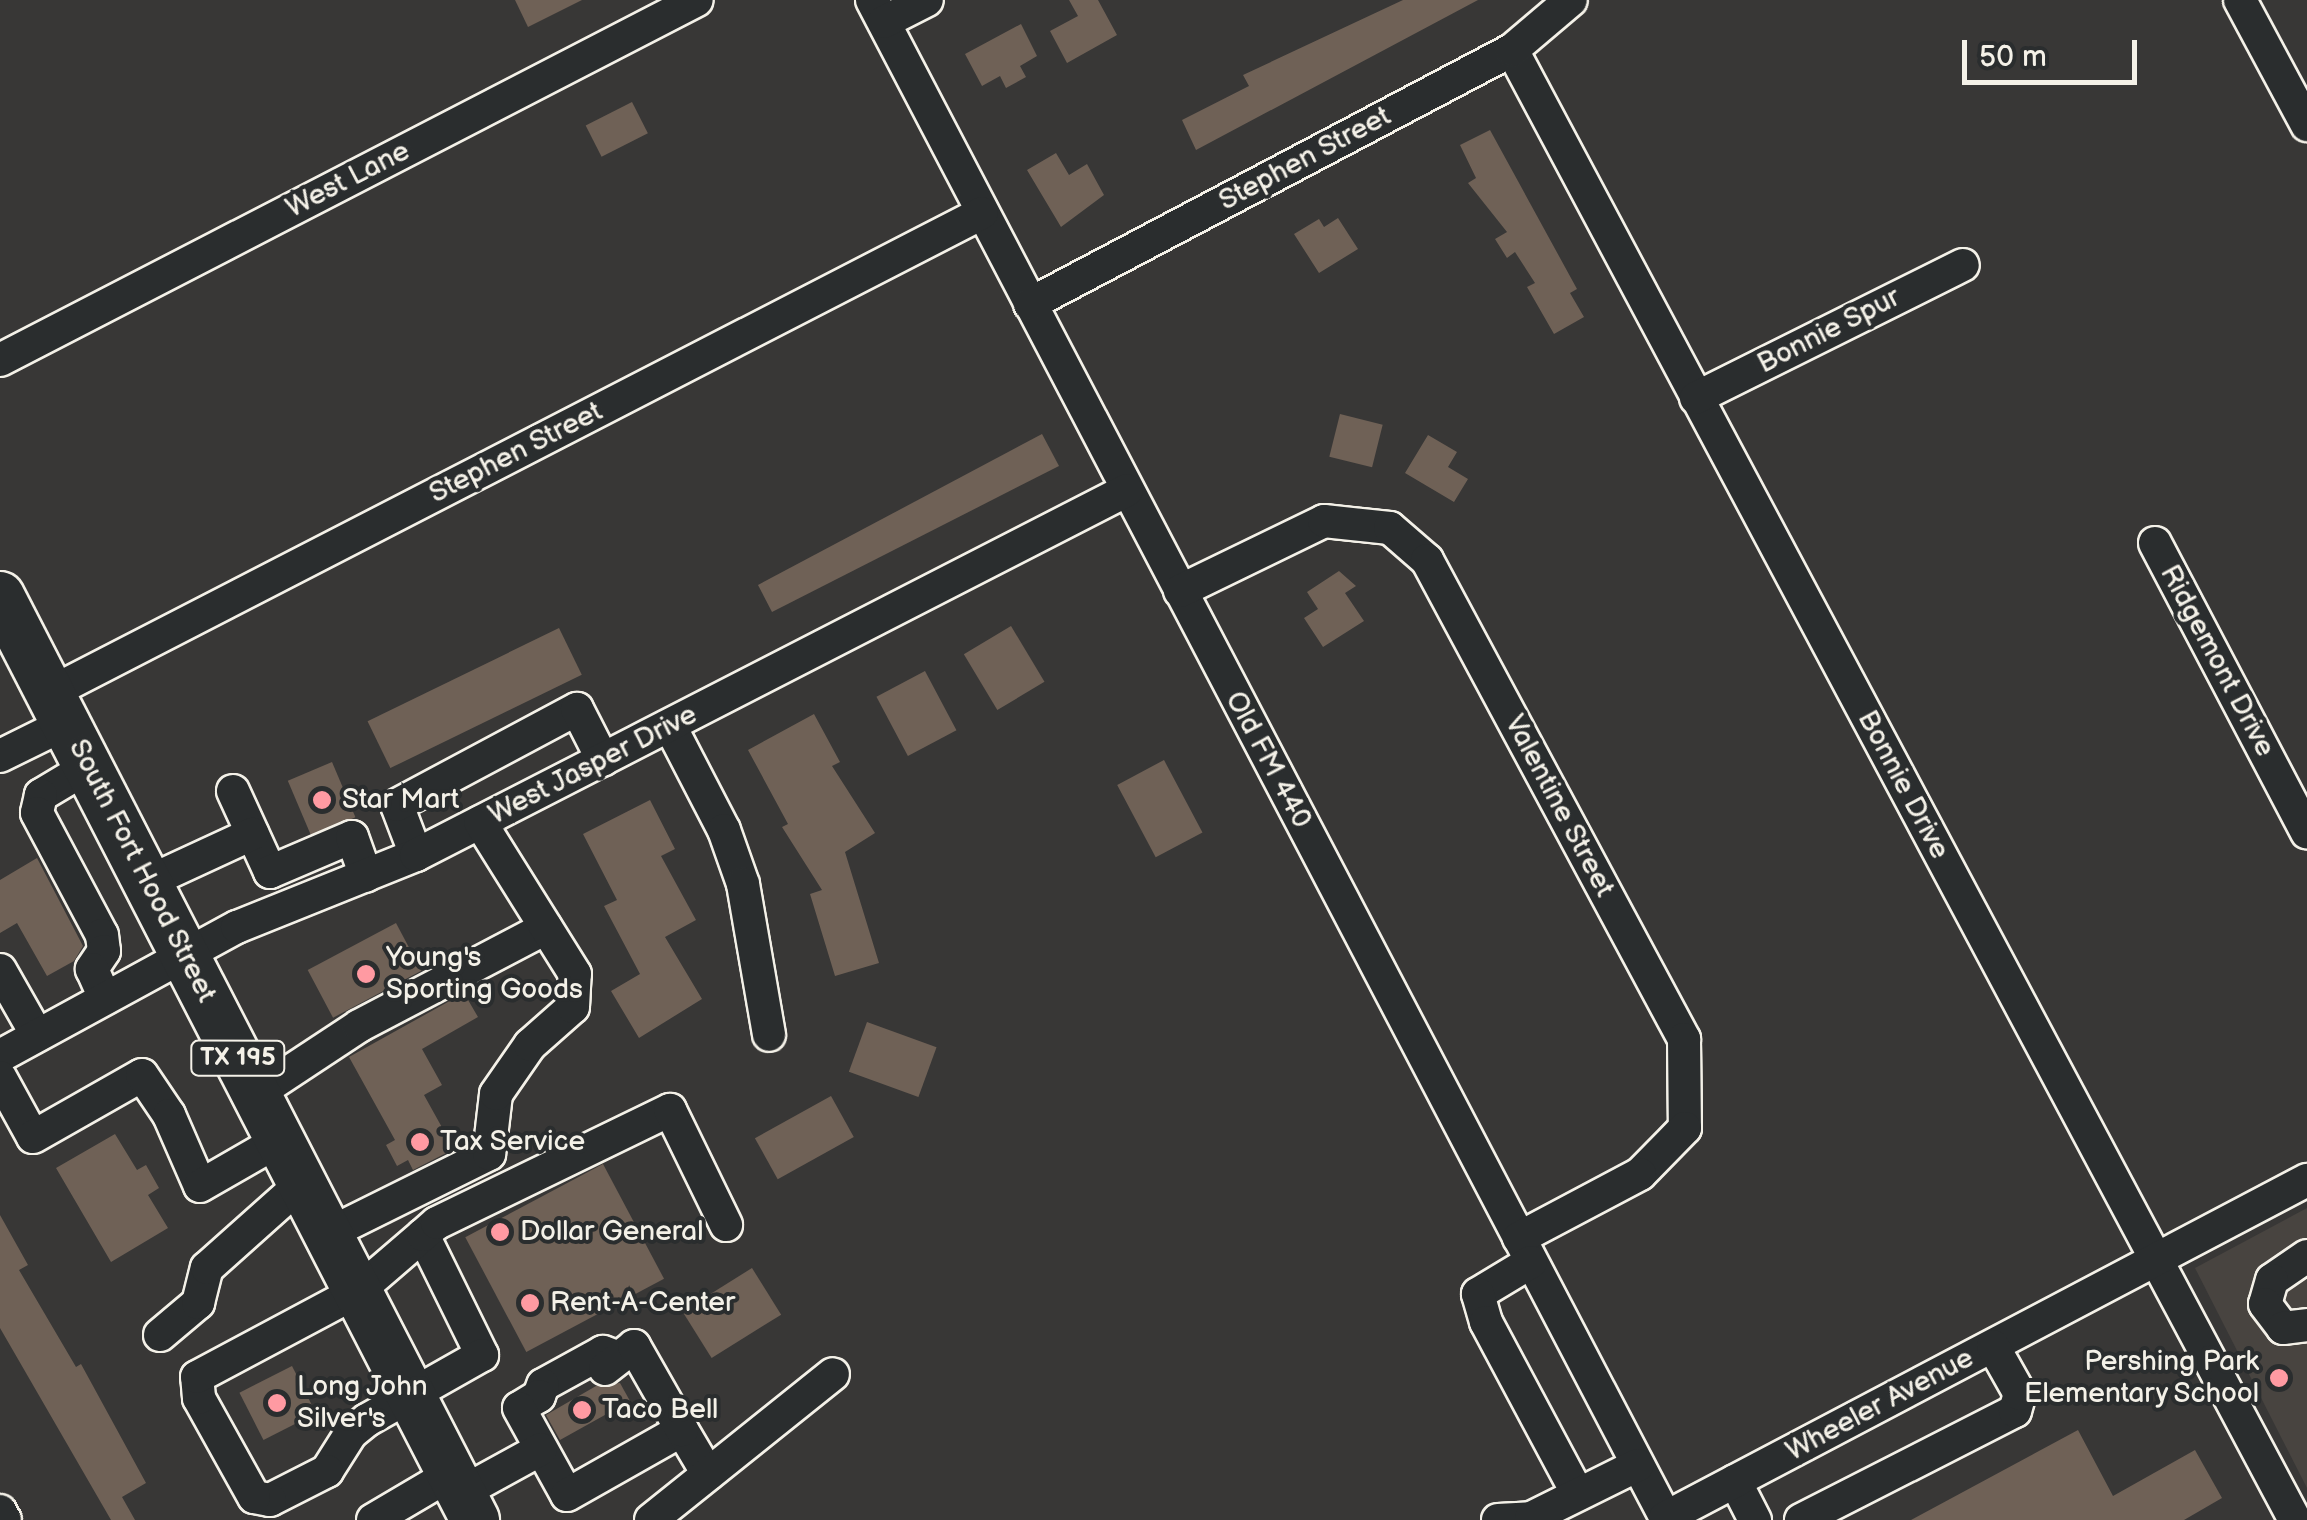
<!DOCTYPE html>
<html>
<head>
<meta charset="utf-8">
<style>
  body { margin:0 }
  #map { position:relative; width:2307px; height:1520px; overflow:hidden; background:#383736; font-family:"Balsamiq Sans",sans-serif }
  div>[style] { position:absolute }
  .built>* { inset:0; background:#484440 }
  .building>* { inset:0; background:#6f6156; transform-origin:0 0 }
  .roads { filter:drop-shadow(2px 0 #f4f1e8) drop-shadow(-2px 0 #f4f1e8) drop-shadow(0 2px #f4f1e8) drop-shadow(0 -2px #f4f1e8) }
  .minor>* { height:32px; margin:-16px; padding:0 16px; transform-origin:16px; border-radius:16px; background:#2a2d2e }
  .highway>* { height:48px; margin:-24px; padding:0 24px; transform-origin:24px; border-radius:24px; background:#2a2d2e }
  .dots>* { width:28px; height:28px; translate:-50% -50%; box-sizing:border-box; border:5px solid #2a2d2e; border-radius:50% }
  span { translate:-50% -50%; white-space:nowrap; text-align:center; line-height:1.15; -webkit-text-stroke:8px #2a2d2e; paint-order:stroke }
  .shield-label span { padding:2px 8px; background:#2a2d2e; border:2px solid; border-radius:8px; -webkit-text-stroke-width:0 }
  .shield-label { font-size:25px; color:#f4f1e8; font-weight:700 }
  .street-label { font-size:28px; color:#f4f1e8 }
  .poi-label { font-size:28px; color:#f4f1e8 }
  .left { translate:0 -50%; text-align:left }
  .right { translate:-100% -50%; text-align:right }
  .scale { position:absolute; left:1962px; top:40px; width:175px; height:45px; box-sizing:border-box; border:5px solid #f4f1e8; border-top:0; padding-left:12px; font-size:30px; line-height:35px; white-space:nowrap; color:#f4f1e8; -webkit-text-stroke:8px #2a2d2e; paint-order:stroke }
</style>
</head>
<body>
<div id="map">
  <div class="built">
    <div style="clip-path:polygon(2307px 1208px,2307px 1488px,2195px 1268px)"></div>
  </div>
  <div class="building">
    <div style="clip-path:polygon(515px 0,582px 0,528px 27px)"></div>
    <div style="clip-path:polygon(1069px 0,1098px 0,1117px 35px,1067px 63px,1050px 31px,1078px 16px)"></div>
    <div style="clip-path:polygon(1403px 0,1478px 0,1196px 150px,1182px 120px,1249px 86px,1243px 75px)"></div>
    <div style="clip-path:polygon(1021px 24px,1037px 56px,1020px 66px,1026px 77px,1006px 88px,1000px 76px,982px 86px,965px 54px)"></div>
    <div style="left:632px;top:102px;width:35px;height:52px;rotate:63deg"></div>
    <div style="clip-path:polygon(1490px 130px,1577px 289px,1570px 293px,1584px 317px,1554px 334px,1527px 287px,1535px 283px,1515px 252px,1507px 258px,1495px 239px,1507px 232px,1468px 183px,1476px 178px,1460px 145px)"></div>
    <div style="clip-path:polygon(1056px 153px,1069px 175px,1087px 164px,1104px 195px,1061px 227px,1027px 170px)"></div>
    <div style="clip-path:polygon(1338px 218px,1358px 249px,1319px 273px,1294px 234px,1319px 219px,1324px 227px)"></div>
    <div style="left:1340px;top:414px;width:44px;height:44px;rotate:14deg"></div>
    <div style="clip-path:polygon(1042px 434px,1059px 466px,772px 612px,758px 585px)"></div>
    <div style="clip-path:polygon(1428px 435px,1457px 452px,1448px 467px,1468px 479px,1454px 502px,1405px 473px)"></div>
    <div style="clip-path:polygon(1339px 571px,1356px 586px,1345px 593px,1364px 621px,1323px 647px,1304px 618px,1318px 609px,1307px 592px)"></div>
    <div style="left:1011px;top:626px;width:65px;height:55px;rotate:59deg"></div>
    <div style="left:559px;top:628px;width:52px;height:213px;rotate:64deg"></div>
    <div style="left:925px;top:671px;width:67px;height:55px;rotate:62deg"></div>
    <div style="clip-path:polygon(814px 714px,840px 762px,832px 766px,875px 833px,845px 852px,879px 963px,835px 976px,810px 894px,822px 890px,782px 827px,788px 824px,748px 750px)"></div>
    <div style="left:1164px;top:760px;width:82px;height:53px;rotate:62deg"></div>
    <div style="left:332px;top:762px;width:60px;height:48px;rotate:67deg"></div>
    <div style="clip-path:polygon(650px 800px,675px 849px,661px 856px,696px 920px,665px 937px,702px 999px,639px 1038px,611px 991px,640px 974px,604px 906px,617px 900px,583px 834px)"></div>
    <div style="clip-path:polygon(37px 858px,83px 946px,74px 961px,47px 976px,17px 923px,0 933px,0 880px)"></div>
    <div style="left:396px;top:923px;width:54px;height:100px;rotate:62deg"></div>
    <div style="clip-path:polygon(464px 993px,478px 1017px,422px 1049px,442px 1085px,424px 1095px,454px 1149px,413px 1170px,408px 1160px,397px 1166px,386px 1145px,395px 1140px,349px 1057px)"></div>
    <div style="left:867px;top:1022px;width:74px;height:53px;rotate:20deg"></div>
    <div style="left:831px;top:1096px;width:47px;height:87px;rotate:61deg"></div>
    <div style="clip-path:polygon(115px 1134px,137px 1170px,146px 1165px,159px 1188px,148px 1195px,168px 1228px,111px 1262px,56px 1168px)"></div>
    <div style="left:603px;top:1164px;width:130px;height:156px;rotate:62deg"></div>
    <div style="clip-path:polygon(0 1215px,28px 1265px,19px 1270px,76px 1367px,81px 1364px,146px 1483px,122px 1497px,135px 1520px,111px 1520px,0 1328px)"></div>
    <div style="left:752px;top:1268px;width:55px;height:82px;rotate:58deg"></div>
    <div style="left:292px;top:1366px;width:53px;height:59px;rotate:63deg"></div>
    <div style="clip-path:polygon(620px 1383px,630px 1401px,560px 1440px,546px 1415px,596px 1386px)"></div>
    <div style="clip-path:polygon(2078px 1430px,2113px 1496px,2195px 1450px,2222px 1498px,2184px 1520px,1911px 1520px)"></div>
  </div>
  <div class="roads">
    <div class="minor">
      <div style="left:872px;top:0;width:1715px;rotate:62.39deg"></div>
      <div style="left:2240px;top:0;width:142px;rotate:61.8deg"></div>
      <div style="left:884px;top:22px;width:48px;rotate:-27.1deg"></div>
      <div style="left:1512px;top:50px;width:1666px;rotate:61.96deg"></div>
      <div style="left:1030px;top:304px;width:545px;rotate:-27.79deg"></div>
      <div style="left:1512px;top:50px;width:77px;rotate:-40.3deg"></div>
      <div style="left:0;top:360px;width:784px;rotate:-27.32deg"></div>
      <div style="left:1696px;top:398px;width:298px;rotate:-26.5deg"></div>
      <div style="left:2155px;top:543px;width:327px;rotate:62.3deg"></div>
      <div style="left:1180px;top:591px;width:160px;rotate:-25.9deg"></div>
      <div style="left:1324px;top:521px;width:66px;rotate:6.1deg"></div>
      <div style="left:1390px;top:528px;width:49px;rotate:40.9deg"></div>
      <div style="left:1427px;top:560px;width:544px;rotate:61.78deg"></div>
      <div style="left:1684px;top:1039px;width:89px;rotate:89.4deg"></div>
      <div style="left:1685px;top:1128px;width:64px;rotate:134.4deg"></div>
      <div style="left:1640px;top:1174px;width:137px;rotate:152.1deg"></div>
      <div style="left:50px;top:693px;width:1048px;rotate:-27.25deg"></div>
      <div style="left:670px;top:726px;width:117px;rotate:62.6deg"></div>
      <div style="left:724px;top:830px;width:57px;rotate:70.6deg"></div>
      <div style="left:743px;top:884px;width:153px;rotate:80.2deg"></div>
      <div style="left:0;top:756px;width:72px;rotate:-26.2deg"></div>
      <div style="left:88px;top:767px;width:55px;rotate:149.2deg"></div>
      <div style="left:41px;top:795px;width:18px;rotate:103deg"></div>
      <div style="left:37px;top:813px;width:138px;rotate:62deg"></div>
      <div style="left:102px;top:935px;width:16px;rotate:83deg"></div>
      <div style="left:104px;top:951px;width:22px;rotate:124deg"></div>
      <div style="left:92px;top:969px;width:32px;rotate:66deg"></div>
      <div style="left:233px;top:791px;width:89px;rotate:65.4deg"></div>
      <div style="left:270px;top:872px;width:89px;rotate:-23.1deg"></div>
      <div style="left:352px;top:837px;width:41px;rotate:70.3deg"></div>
      <div style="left:416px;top:855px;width:53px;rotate:-110.8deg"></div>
      <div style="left:397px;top:805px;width:204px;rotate:-28.1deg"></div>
      <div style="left:577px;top:709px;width:57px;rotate:63deg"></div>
      <div style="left:148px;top:882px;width:115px;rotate:-24.8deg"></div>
      <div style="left:0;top:970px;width:75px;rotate:60.4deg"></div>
      <div style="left:0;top:1056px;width:270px;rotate:-28.6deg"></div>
      <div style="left:237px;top:927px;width:193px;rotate:-21.9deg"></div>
      <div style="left:416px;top:855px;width:799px;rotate:-27.17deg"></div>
      <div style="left:0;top:1077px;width:68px;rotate:61.2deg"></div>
      <div style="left:33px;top:1137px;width:125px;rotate:-29.6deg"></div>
      <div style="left:142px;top:1075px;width:48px;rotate:56deg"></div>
      <div style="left:169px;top:1115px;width:77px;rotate:66.4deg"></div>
      <div style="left:200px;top:1186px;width:92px;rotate:-29.9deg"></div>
      <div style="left:256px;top:1094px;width:123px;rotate:-33.4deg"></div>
      <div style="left:359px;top:1026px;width:211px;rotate:-27.7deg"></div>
      <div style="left:328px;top:1234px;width:180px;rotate:-26.4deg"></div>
      <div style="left:489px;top:1154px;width:60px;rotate:-83.3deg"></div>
      <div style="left:496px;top:1094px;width:60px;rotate:-55.2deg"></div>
      <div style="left:530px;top:1045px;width:57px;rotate:-41.5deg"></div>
      <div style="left:573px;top:1007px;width:33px;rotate:-87deg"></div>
      <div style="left:575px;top:974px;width:179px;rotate:-122deg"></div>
      <div style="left:423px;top:1235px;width:134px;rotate:63.8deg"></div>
      <div style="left:482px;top:1355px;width:132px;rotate:150.5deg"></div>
      <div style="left:367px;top:1420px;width:21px;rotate:141deg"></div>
      <div style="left:351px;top:1433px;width:45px;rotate:122.3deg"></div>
      <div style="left:327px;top:1471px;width:64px;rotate:153deg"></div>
      <div style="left:270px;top:1500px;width:16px;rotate:-169deg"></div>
      <div style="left:254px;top:1497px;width:113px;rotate:-119.1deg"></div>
      <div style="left:199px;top:1398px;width:21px;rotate:-95deg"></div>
      <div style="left:197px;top:1377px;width:183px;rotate:-28.1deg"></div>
      <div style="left:358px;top:1291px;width:86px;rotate:-40.7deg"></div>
      <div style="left:423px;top:1235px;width:18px;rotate:-41deg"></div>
      <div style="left:437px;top:1223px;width:259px;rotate:-25.9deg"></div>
      <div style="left:670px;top:1110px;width:128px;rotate:64deg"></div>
      <div style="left:2307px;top:1256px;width:42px;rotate:145.6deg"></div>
      <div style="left:2272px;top:1280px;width:25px;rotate:106deg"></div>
      <div style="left:2265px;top:1304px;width:30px;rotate:53deg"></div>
      <div style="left:2283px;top:1328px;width:24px;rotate:-7deg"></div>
      <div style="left:1531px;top:1262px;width:62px;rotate:148.9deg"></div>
      <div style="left:1478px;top:1294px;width:29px;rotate:74deg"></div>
      <div style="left:1486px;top:1322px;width:195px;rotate:61.9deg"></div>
      <div style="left:160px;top:1335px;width:50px;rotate:-40.1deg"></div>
      <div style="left:198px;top:1303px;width:36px;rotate:-76deg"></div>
      <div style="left:207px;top:1268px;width:127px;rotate:-41.8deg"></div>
      <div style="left:614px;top:1356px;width:12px;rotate:-160deg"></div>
      <div style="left:603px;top:1352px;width:68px;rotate:151.2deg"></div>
      <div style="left:543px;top:1385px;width:12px;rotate:110deg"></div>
      <div style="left:539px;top:1396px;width:23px;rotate:149deg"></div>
      <div style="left:519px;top:1408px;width:99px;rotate:61.1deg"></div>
      <div style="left:567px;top:1495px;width:132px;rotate:-29.5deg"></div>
      <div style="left:682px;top:1430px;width:51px;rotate:59.4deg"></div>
      <div style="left:605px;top:1369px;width:37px;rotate:-38deg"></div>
      <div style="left:634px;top:1346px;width:97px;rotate:60.3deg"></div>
      <div style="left:1735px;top:1481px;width:44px;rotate:62.9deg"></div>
      <div style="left:461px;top:1493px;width:91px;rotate:-28.8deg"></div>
      <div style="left:0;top:1511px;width:10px;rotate:61deg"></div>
      <div style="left:1665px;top:1518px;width:726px;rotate:-27.77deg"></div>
      <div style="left:373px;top:1520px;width:91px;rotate:-30.5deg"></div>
      <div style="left:651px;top:1520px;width:233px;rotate:-38.7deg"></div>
      <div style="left:1498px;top:1520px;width:33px;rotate:-3deg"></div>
      <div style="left:1531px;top:1518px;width:119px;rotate:-26.4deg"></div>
      <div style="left:1801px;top:1520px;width:240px;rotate:-27deg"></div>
      <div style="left:2015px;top:1411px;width:18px;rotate:-74deg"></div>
      <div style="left:2020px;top:1394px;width:55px;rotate:-119.4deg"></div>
    </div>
    <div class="highway">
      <div style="left:0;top:596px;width:1039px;rotate:62.79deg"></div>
    </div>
  </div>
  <div class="dots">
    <div style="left:322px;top:800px;background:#ff9aa2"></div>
    <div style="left:366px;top:974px;background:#ff9aa2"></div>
    <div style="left:420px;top:1142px;background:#ff9aa2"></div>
    <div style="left:500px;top:1232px;background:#ff9aa2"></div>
    <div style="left:530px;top:1303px;background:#ff9aa2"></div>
    <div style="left:2279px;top:1378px;background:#ff9aa2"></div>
    <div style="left:277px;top:1403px;background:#ff9aa2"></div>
    <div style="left:582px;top:1410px;background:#ff9aa2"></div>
  </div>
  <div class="shield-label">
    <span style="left:238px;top:1058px">TX 195</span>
  </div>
  <div class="street-label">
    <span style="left:1305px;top:159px;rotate:-28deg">Stephen Street</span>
    <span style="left:348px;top:180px;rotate:-27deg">West Lane</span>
    <span style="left:1829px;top:331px;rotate:-27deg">Bonnie Spur</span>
    <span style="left:516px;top:453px;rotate:-27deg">Stephen Street</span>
    <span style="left:2217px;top:661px;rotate:62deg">Ridgemont Drive</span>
    <span style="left:1268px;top:760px;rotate:62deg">Old FM 440</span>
    <span style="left:593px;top:765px;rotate:-27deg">West Jasper Drive</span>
    <span style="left:1903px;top:785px;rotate:62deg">Bonnie Drive</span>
    <span style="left:1559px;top:806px;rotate:62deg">Valentine Street</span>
    <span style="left:142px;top:871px;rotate:63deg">South Fort Hood Street</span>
    <span style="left:1880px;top:1405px;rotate:-28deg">Wheeler Avenue</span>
  </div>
  <div class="poi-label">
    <span class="left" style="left:342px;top:800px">Star Mart</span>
    <span class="left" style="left:386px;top:974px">Young's<br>Sporting Goods</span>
    <span class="left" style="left:440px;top:1142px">Tax Service</span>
    <span class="left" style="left:520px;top:1232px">Dollar General</span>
    <span class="left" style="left:550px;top:1303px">Rent-A-Center</span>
    <span class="right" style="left:2259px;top:1378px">Pershing Park<br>Elementary School</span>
    <span class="left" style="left:297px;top:1403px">Long John<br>Silver's</span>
    <span class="left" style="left:602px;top:1410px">Taco Bell</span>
  </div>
  <div class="scale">50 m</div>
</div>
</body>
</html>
